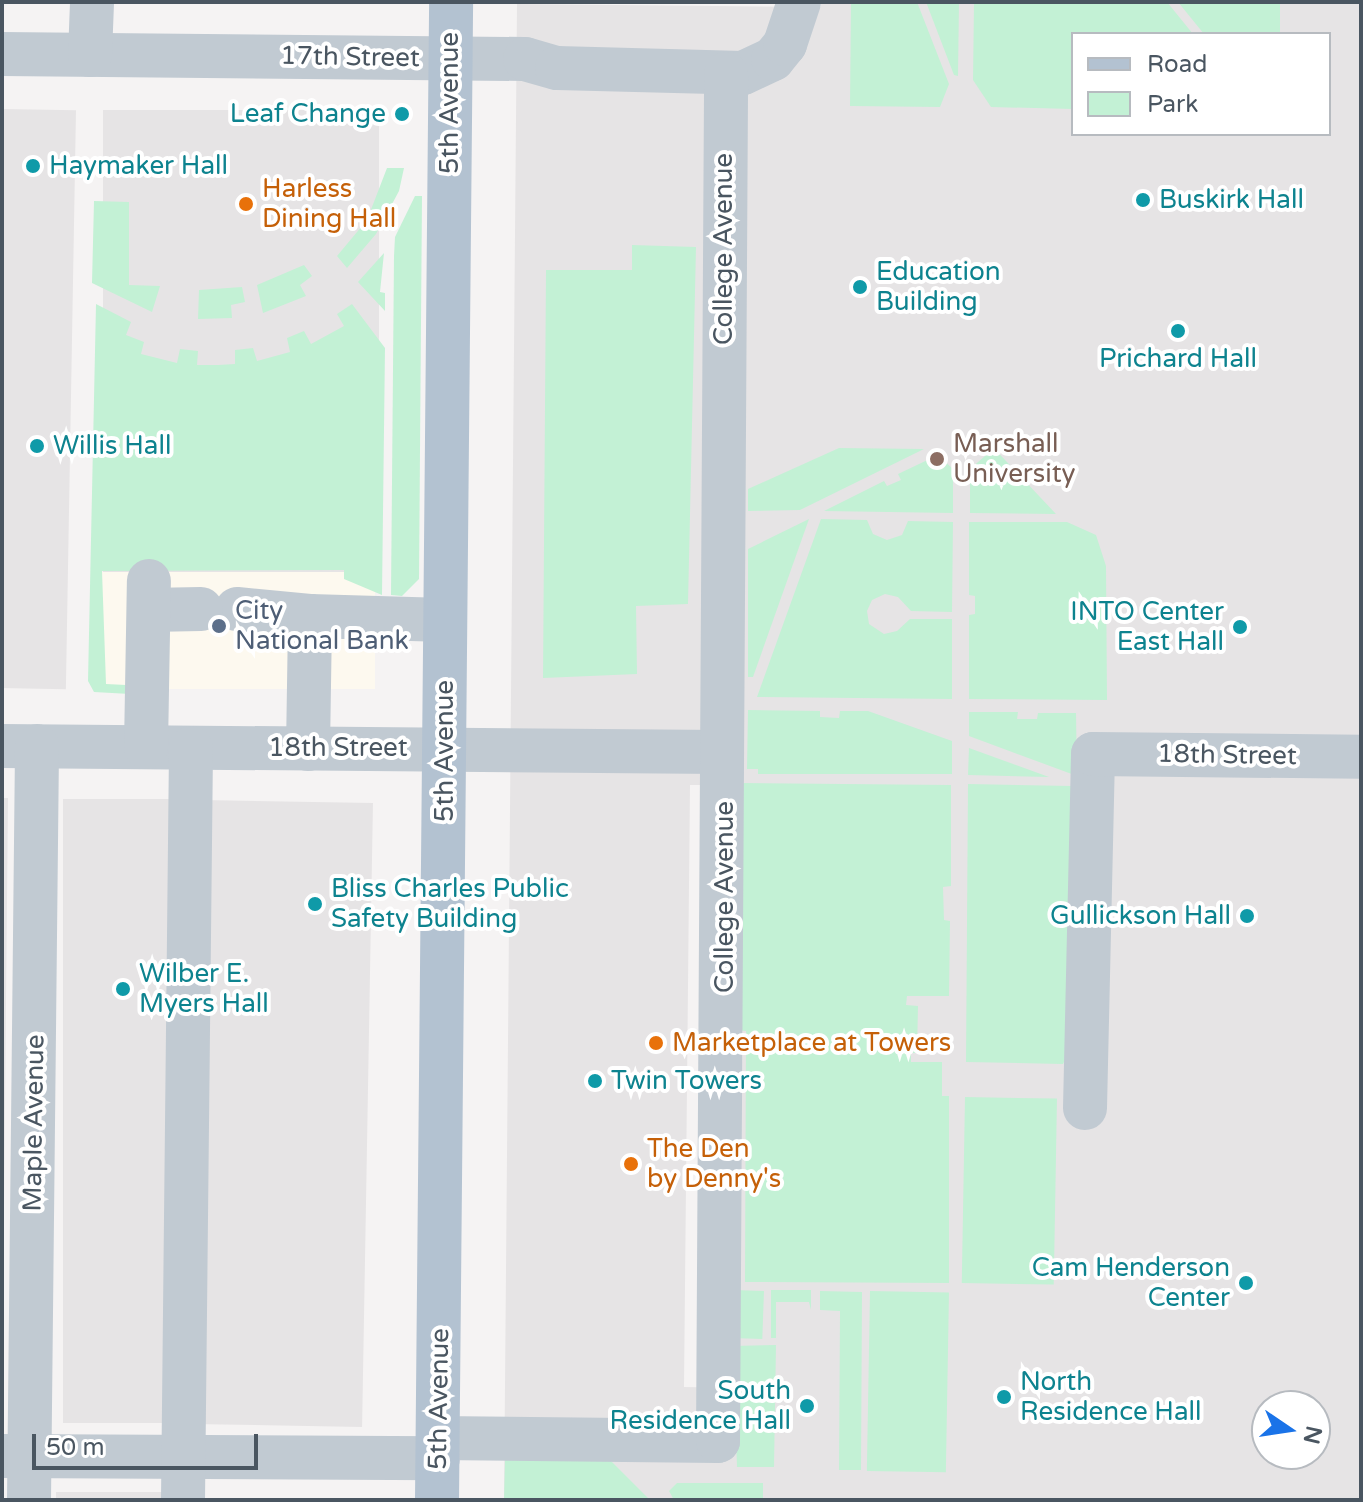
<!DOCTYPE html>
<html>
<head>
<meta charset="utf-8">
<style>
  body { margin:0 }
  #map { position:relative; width:1363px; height:1502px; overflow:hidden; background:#f5f3f3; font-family:"Varela Round",sans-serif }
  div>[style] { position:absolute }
  .commercial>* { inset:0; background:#fdf9ef; transform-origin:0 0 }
  .education>* { inset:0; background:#e6e4e5; transform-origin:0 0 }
  .green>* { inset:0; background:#c3f1d5; transform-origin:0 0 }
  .minor>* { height:44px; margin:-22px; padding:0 22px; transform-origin:22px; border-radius:22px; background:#c1cad2 }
  .major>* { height:44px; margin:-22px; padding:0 22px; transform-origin:22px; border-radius:22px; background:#b3c2d1 }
  .dots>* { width:22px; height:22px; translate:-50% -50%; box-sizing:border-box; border:4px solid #fff; border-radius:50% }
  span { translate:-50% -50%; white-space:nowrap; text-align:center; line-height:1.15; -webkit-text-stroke:8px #fff; paint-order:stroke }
  .street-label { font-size:26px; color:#4a5661 }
  .culture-label { font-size:26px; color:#0d838f }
  .right { translate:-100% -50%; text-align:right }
  .left { translate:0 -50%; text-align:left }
  .food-label { font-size:26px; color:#c56008 }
  .education-label { font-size:26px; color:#785e54 }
  .service-label { font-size:26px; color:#4e5e75 }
  .frame { position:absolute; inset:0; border:4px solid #4a5661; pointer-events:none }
  .legend { position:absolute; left:1071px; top:32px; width:260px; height:104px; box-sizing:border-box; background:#fff; border:2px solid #b7bbc0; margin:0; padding:10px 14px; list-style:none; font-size:24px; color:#4a5661 }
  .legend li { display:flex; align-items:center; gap:16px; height:40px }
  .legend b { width:40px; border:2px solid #b7bbc0 }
  .north { position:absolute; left:1251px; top:1390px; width:80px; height:80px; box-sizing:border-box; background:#fff; border:2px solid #b7bbc0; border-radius:50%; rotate:103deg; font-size:22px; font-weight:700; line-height:32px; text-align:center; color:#4a5661 }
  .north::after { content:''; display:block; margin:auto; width:28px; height:36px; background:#1a73e8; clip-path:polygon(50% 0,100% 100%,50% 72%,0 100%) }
  .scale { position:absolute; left:32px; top:1434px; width:226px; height:36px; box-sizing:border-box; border:4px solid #4a5661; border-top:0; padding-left:10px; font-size:24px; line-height:28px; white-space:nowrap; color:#4a5661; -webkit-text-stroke:6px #fff; paint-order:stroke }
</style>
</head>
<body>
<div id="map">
  <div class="commercial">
    <div style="left:99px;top:572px;width:276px;height:117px"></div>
  </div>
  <div class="education">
    <div style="clip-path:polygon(evenodd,821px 2px,1361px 2px,1361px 1500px,504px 1500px,517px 4px,821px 7px,821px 2px,1073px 34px,1329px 34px,1329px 134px,1073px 134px,1073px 34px,821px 2px,690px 785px,745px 785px,739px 1388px,684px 1387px,690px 785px,821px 2px,1267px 1406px,1315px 1406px,1315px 1454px,1267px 1454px,1267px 1406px)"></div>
    <div style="left:2px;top:109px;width:74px;height:579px;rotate:1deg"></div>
    <div style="left:103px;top:110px;width:276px;height:462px"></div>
    <div style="clip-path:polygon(2px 798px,8px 798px,2px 1412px)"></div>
    <div style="left:63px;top:799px;width:117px;height:624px"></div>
    <div style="left:201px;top:800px;width:172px;height:624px;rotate:1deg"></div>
    <div style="left:56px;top:1492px;width:118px;height:8px"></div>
  </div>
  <div class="green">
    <div style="clip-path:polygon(851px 2px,917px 2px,949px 84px,940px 107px,850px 106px)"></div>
    <div style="clip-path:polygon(926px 2px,959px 2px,958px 76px,954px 75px)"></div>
    <div style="clip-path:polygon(974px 2px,1167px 2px,1193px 34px,1073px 34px,1073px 109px,991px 107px,973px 80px)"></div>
    <div style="clip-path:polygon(1178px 2px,1280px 2px,1280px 34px,1204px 34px)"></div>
    <div style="clip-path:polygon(387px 168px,404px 168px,399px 191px,376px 234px,347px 268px,337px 256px,367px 220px)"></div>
    <div style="clip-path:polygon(415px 196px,422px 196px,419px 579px,402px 596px,391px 595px,394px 256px,395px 237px)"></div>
    <div style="clip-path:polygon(94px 201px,129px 202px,129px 285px,160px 286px,152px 312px,92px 283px)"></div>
    <div style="clip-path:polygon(632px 245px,696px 247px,688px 604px,636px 606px,637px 674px,543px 678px,546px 270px,632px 270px)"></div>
    <div style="clip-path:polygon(384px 253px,380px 292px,385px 293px,385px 311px,358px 282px)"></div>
    <div style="clip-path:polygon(304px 265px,312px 276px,300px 285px,306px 296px,263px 313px,257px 285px)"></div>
    <div style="clip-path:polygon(242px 287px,245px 302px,231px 305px,232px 318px,198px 319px,199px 290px)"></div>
    <div style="clip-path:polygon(96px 304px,131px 322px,126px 335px,144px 342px,141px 354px,177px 363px,180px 349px,198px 351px,197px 365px,218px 365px,235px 364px,235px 350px,253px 348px,257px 361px,290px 352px,287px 338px,304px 331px,311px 344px,344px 326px,337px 314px,352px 304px,385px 348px,382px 595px,344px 579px,344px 570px,102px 571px,106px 684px,126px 685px,130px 694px,94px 692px,88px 681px)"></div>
    <div style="clip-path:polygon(989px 443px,1056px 514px,970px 513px,970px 469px,985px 456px)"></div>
    <div style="clip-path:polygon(839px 448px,924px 449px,800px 510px,748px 511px,748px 489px)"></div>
    <div style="clip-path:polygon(938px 455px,953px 469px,953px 513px,824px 511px,884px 481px,887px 486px,901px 480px,898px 474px)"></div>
    <div style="clip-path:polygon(809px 519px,753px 677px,748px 677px,748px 549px)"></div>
    <div style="clip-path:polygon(821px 519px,867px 520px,873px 534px,887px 540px,902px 535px,908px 521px,953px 522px,952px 612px,911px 611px,898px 597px,885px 594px,872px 600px,867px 611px,869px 624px,884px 634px,897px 631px,910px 619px,952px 619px,952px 699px,757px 697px)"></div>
    <div style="clip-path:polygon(969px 522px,1067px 522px,1096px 535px,1106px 566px,1107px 700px,969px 699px,969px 615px,975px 614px,975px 596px,969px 595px)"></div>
    <div style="clip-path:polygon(748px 710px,820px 711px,820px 717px,839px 718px,840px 711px,868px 711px,952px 741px,952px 774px,758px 774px,758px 769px,747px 769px)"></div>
    <div style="clip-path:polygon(969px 712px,1018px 712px,1017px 719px,1037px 719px,1038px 713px,1076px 713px,1077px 776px,969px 736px)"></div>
    <div style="clip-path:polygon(969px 748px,1049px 777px,968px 775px)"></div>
    <div style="clip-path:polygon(739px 783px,951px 785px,951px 886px,943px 887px,944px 920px,950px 921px,949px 996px,907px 996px,906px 1005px,918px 1006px,917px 1053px,911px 1053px,911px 1062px,942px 1062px,942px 1096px,949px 1096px,949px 1283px,745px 1282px,746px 1031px,736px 1030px)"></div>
    <div style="clip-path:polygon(968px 784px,1072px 786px,1069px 1052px,1063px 1064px,966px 1062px)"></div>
    <div style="left:965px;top:1097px;width:92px;height:186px;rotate:1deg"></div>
    <div style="left:733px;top:1290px;width:31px;height:48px;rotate:2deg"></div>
    <div style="clip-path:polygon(771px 1290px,811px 1290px,811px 1310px,809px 1302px,776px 1302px,776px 1338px,771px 1338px)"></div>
    <div style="clip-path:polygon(820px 1291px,862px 1292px,861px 1470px,839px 1470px,840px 1311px,820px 1310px)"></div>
    <div style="left:870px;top:1291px;width:79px;height:180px;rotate:1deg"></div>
    <div style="clip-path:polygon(776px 1345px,774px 1467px,737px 1467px,733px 1346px)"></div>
    <div style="clip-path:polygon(505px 1460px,611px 1461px,650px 1500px,504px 1500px)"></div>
    <div style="clip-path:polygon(677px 1483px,763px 1483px,763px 1500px,674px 1500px,669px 1491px)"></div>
  </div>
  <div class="minor">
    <div style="left:2px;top:54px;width:523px;rotate:0.55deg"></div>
    <div style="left:525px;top:59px;width:33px;rotate:16deg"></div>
    <div style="left:557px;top:68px;width:186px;rotate:1.5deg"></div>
    <div style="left:743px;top:73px;width:33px;rotate:-25deg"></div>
    <div style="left:773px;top:59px;width:19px;rotate:-51deg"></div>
    <div style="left:785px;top:44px;width:44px;rotate:-71.6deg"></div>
    <div style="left:90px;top:55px;width:53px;rotate:-87.8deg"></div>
    <div style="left:237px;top:609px;width:73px;rotate:5.5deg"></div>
    <div style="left:149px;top:610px;width:52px;rotate:-1.1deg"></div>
    <div style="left:2px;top:746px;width:719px;rotate:0.48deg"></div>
    <div style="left:146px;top:747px;width:166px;rotate:-89deg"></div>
    <div style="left:308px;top:749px;width:133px;rotate:-89.1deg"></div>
    <div style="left:310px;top:616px;width:135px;rotate:1.7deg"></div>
    <div style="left:1085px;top:1108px;width:354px;rotate:-88.7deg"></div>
    <div style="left:1093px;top:754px;width:268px;rotate:0.6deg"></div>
    <div style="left:438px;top:1438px;width:280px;rotate:0.6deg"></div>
    <div style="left:718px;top:1441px;width:1367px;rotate:-89.66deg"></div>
    <div style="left:2px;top:1456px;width:436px;rotate:0.3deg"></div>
    <div style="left:29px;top:1500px;width:754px;rotate:-89.39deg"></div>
    <div style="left:183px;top:1500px;width:752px;rotate:-89.39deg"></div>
  </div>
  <div class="major">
    <div style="left:437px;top:1500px;width:1498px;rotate:-89.46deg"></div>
  </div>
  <div class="dots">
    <div style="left:402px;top:114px;background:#0f9aa8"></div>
    <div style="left:33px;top:166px;background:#0f9aa8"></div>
    <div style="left:1143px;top:200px;background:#0f9aa8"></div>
    <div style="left:246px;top:204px;background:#e8710a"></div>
    <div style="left:860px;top:287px;background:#0f9aa8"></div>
    <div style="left:1178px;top:331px;background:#0f9aa8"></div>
    <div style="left:37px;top:446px;background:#0f9aa8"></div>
    <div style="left:937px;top:459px;background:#8d6e63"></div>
    <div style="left:219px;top:626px;background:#5c6f8a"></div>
    <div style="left:1240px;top:627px;background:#0f9aa8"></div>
    <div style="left:315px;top:904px;background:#0f9aa8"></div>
    <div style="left:1247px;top:916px;background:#0f9aa8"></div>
    <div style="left:123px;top:989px;background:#0f9aa8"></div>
    <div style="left:656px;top:1043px;background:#e8710a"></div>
    <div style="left:595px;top:1081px;background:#0f9aa8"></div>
    <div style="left:631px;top:1164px;background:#e8710a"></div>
    <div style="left:1246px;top:1283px;background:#0f9aa8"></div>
    <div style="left:1004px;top:1397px;background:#0f9aa8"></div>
    <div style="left:807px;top:1406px;background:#0f9aa8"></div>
  </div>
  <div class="street-label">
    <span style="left:350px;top:57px;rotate:1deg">17th Street</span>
    <span style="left:450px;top:103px;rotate:-90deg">5th Avenue</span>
    <span style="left:724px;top:249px;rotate:-90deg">College Avenue</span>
    <span style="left:338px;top:748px">18th Street</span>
    <span style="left:445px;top:751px;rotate:-90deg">5th Avenue</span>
    <span style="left:1227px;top:755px;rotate:1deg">18th Street</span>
    <span style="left:725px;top:897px;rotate:-90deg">College Avenue</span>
    <span style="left:34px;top:1123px;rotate:-89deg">Maple Avenue</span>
    <span style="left:439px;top:1399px;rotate:-89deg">5th Avenue</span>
  </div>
  <div class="culture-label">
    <span class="right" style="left:386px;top:114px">Leaf Change</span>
    <span class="left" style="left:49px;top:166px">Haymaker Hall</span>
    <span class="left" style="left:1159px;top:200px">Buskirk Hall</span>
    <span class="left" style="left:876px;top:287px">Education<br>Building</span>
    <span style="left:1178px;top:359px">Prichard Hall</span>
    <span class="left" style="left:53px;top:446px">Willis Hall</span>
    <span class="right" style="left:1224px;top:627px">INTO Center<br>East Hall</span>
    <span class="left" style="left:331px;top:904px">Bliss Charles Public<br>Safety Building</span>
    <span class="right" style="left:1231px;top:916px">Gullickson Hall</span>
    <span class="left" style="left:139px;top:989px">Wilber E.<br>Myers Hall</span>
    <span class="left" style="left:611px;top:1081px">Twin Towers</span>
    <span class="right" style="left:1230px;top:1283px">Cam Henderson<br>Center</span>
    <span class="left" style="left:1020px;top:1397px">North<br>Residence Hall</span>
    <span class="right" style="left:791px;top:1406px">South<br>Residence Hall</span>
  </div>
  <div class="food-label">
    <span class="left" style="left:262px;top:204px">Harless<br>Dining Hall</span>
    <span class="left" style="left:672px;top:1043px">Marketplace at Towers</span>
    <span class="left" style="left:647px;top:1164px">The Den<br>by Denny's</span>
  </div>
  <div class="education-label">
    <span class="left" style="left:953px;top:459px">Marshall<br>University</span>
  </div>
  <div class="service-label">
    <span class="left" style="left:235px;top:626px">City<br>National Bank</span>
  </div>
  <div class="frame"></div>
  <ul class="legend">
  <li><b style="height:10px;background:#b3c2d1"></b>Road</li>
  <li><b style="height:22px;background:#c3f1d5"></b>Park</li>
  </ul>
  <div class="north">N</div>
  <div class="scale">50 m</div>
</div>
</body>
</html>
